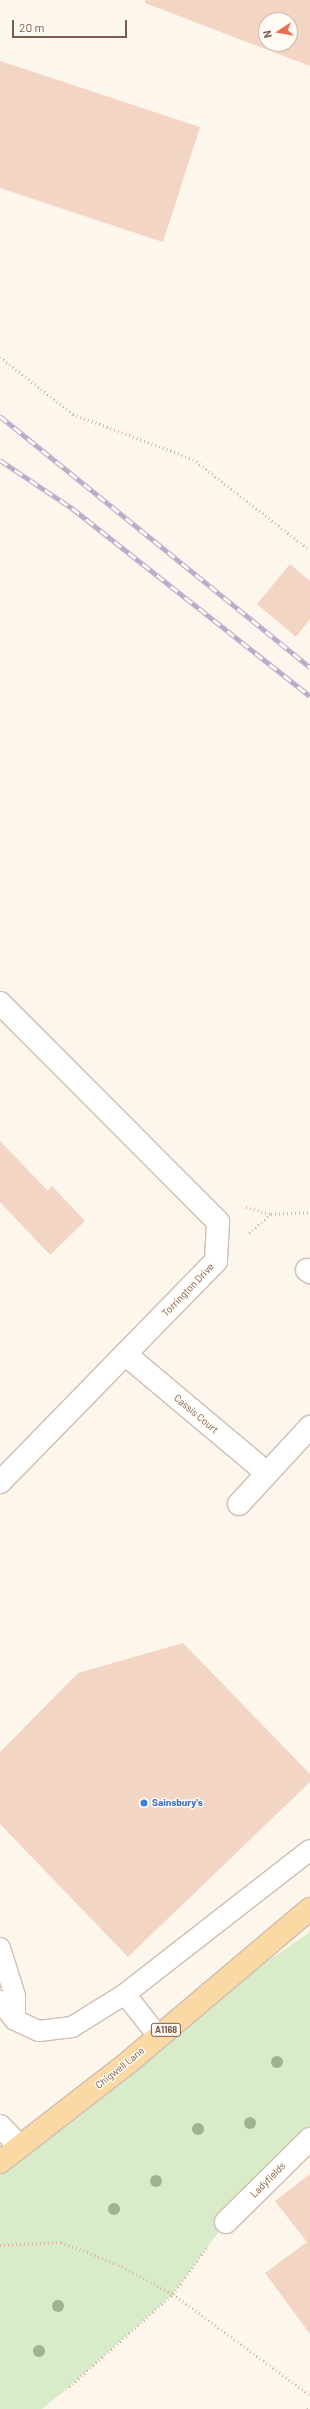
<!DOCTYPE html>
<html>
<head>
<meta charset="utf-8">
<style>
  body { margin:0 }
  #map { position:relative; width:310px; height:2409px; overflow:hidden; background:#fdf6ec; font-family:Barlow,sans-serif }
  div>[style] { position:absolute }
  .green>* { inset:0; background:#d8ecc9 }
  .building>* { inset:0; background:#f3d5c3 }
  .path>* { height:2.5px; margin-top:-1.25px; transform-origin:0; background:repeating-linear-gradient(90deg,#d9b8a5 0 1px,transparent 0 4px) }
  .roads { filter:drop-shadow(1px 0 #d1beb0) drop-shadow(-1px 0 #d1beb0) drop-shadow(0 1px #d1beb0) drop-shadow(0 -1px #d1beb0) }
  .service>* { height:20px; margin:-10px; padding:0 10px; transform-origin:10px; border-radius:10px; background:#fff }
  .minor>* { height:22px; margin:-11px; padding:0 11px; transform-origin:11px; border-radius:11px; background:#fff }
  .primary>* { height:22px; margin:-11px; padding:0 11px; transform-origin:11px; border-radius:11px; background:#fbd9a5 }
  .rail>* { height:4.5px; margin-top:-2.25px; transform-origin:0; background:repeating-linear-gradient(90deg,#fffaf3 0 9px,#b9a8c9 0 18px); box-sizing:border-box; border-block:1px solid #b9a8c9 }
  .trees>* { width:12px; height:12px; margin:-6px; border-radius:50%; background:#a0b28e }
  .dots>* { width:11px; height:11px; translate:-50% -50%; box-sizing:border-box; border:2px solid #fffaf3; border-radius:50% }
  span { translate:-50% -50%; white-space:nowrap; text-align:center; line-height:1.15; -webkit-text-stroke:3px #fffaf3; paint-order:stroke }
  .shield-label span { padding:1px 3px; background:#fffaf3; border:1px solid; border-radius:3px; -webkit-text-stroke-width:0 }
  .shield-label { font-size:9px; color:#7a5c4d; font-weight:700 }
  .street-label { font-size:10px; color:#7a5c4d }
  .shop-label { font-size:10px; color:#366cbe; font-weight:700 }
  .left { translate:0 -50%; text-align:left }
  .north { position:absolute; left:258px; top:12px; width:40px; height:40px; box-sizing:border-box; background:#fffaf3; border:1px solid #cabbb1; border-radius:50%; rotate:258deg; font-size:11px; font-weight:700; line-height:16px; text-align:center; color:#7a5c4d }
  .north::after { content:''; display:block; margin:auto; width:14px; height:18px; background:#e76f51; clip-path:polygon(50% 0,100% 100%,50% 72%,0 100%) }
  .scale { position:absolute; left:12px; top:20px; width:115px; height:18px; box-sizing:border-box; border:2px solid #7a5c4d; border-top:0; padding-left:5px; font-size:12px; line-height:14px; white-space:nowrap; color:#7a5c4d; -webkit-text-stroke:3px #fffaf3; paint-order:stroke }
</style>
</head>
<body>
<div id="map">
  <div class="green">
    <div style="clip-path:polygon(310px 1932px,310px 2132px,226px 2222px,173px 2294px,69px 2387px,42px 2409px,0 2409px,0 2162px,158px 2036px)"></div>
  </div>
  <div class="building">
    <div style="clip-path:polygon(evenodd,145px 0,310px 0,310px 66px,145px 3px,145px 0,266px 20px,290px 20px,290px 44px,266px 44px,266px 20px)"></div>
    <div style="clip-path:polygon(0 61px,200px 127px,163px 242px,0 188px)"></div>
    <div style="clip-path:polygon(290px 564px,310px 581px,310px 619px,296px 637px,257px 604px)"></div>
    <div style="clip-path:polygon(0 1141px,48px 1191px,52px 1186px,85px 1221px,50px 1255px,0 1202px)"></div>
    <div style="clip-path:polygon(183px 1643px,310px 1774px,310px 1782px,128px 1957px,0 1824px,0 1752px,78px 1673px)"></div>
    <div style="clip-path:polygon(310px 2174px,310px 2334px,265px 2273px,307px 2242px,275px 2201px)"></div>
  </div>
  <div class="path">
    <div style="left:0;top:357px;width:93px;rotate:38deg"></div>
    <div style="left:73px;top:414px;width:128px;rotate:20.6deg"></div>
    <div style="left:193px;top:459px;width:148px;rotate:37.9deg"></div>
    <div style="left:246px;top:1207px;width:25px;rotate:16deg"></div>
    <div style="left:249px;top:1233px;width:29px;rotate:-41deg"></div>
    <div style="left:271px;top:1214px;width:39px;rotate:-3deg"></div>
    <div style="left:0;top:2245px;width:61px;rotate:-2.8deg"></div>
    <div style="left:61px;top:2242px;width:58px;rotate:21.3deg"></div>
    <div style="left:115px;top:2263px;width:66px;rotate:28.1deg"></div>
    <div style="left:173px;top:2294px;width:170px;rotate:36.4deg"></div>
    <div style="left:69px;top:2387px;width:140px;rotate:-41.8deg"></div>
    <div style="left:173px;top:2294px;width:58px;rotate:-54.1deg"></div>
    <div style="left:307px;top:2409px;width:4px;rotate:-34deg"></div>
  </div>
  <div class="roads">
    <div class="service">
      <div style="left:0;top:1948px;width:50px;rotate:72.6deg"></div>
      <div style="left:15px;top:1996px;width:24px;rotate:90deg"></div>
      <div style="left:125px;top:1994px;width:53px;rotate:51.8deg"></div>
      <div style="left:0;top:2001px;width:24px;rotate:52deg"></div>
      <div style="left:15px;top:2020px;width:26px;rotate:25deg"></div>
      <div style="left:39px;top:2031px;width:33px;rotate:-7deg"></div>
      <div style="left:72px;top:2027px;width:62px;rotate:-31.9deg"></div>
      <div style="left:125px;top:1994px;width:234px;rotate:-37.9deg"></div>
    </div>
    <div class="minor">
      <div style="left:0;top:1003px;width:309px;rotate:45.1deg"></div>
      <div style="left:218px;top:1222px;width:39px;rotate:93deg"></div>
      <div style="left:216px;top:1261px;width:309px;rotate:134.3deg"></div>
      <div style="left:307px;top:1270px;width:4px;rotate:34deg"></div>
      <div style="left:125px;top:1354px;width:185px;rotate:40deg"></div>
      <div style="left:239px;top:1504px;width:105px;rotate:-47.3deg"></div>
      <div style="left:0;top:2126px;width:28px;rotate:46deg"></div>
      <div style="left:226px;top:2222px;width:118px;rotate:-44.7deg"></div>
    </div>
    <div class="primary">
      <div style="left:0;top:2162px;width:165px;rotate:-37.8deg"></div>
      <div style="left:130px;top:2061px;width:236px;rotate:-40.2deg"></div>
    </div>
  </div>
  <div class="rail">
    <div style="left:0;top:416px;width:399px;rotate:39deg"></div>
    <div style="left:0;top:460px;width:87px;rotate:33.7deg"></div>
    <div style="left:72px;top:508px;width:303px;rotate:38.3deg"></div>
  </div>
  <div class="trees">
    <div style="left:277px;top:2062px"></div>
    <div style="left:250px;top:2123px"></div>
    <div style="left:198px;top:2129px"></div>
    <div style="left:156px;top:2181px"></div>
    <div style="left:114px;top:2209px"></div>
    <div style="left:58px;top:2306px"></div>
    <div style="left:39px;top:2351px"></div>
  </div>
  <div class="dots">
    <div style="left:144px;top:1803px;background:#3f7fe0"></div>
  </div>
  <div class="shield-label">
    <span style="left:166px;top:2030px">A1168</span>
  </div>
  <div class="street-label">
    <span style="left:188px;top:1290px;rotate:-46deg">Torrington Drive</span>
    <span style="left:196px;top:1414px;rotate:40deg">Cassis Court</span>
    <span style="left:120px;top:2068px;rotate:-39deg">Chigwell Lane</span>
    <span style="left:268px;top:2180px;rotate:-45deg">Ladyfields</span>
  </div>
  <div class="shop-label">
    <span class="left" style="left:152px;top:1803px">Sainsbury's</span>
  </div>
  <div class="north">N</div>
  <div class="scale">20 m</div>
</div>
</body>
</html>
